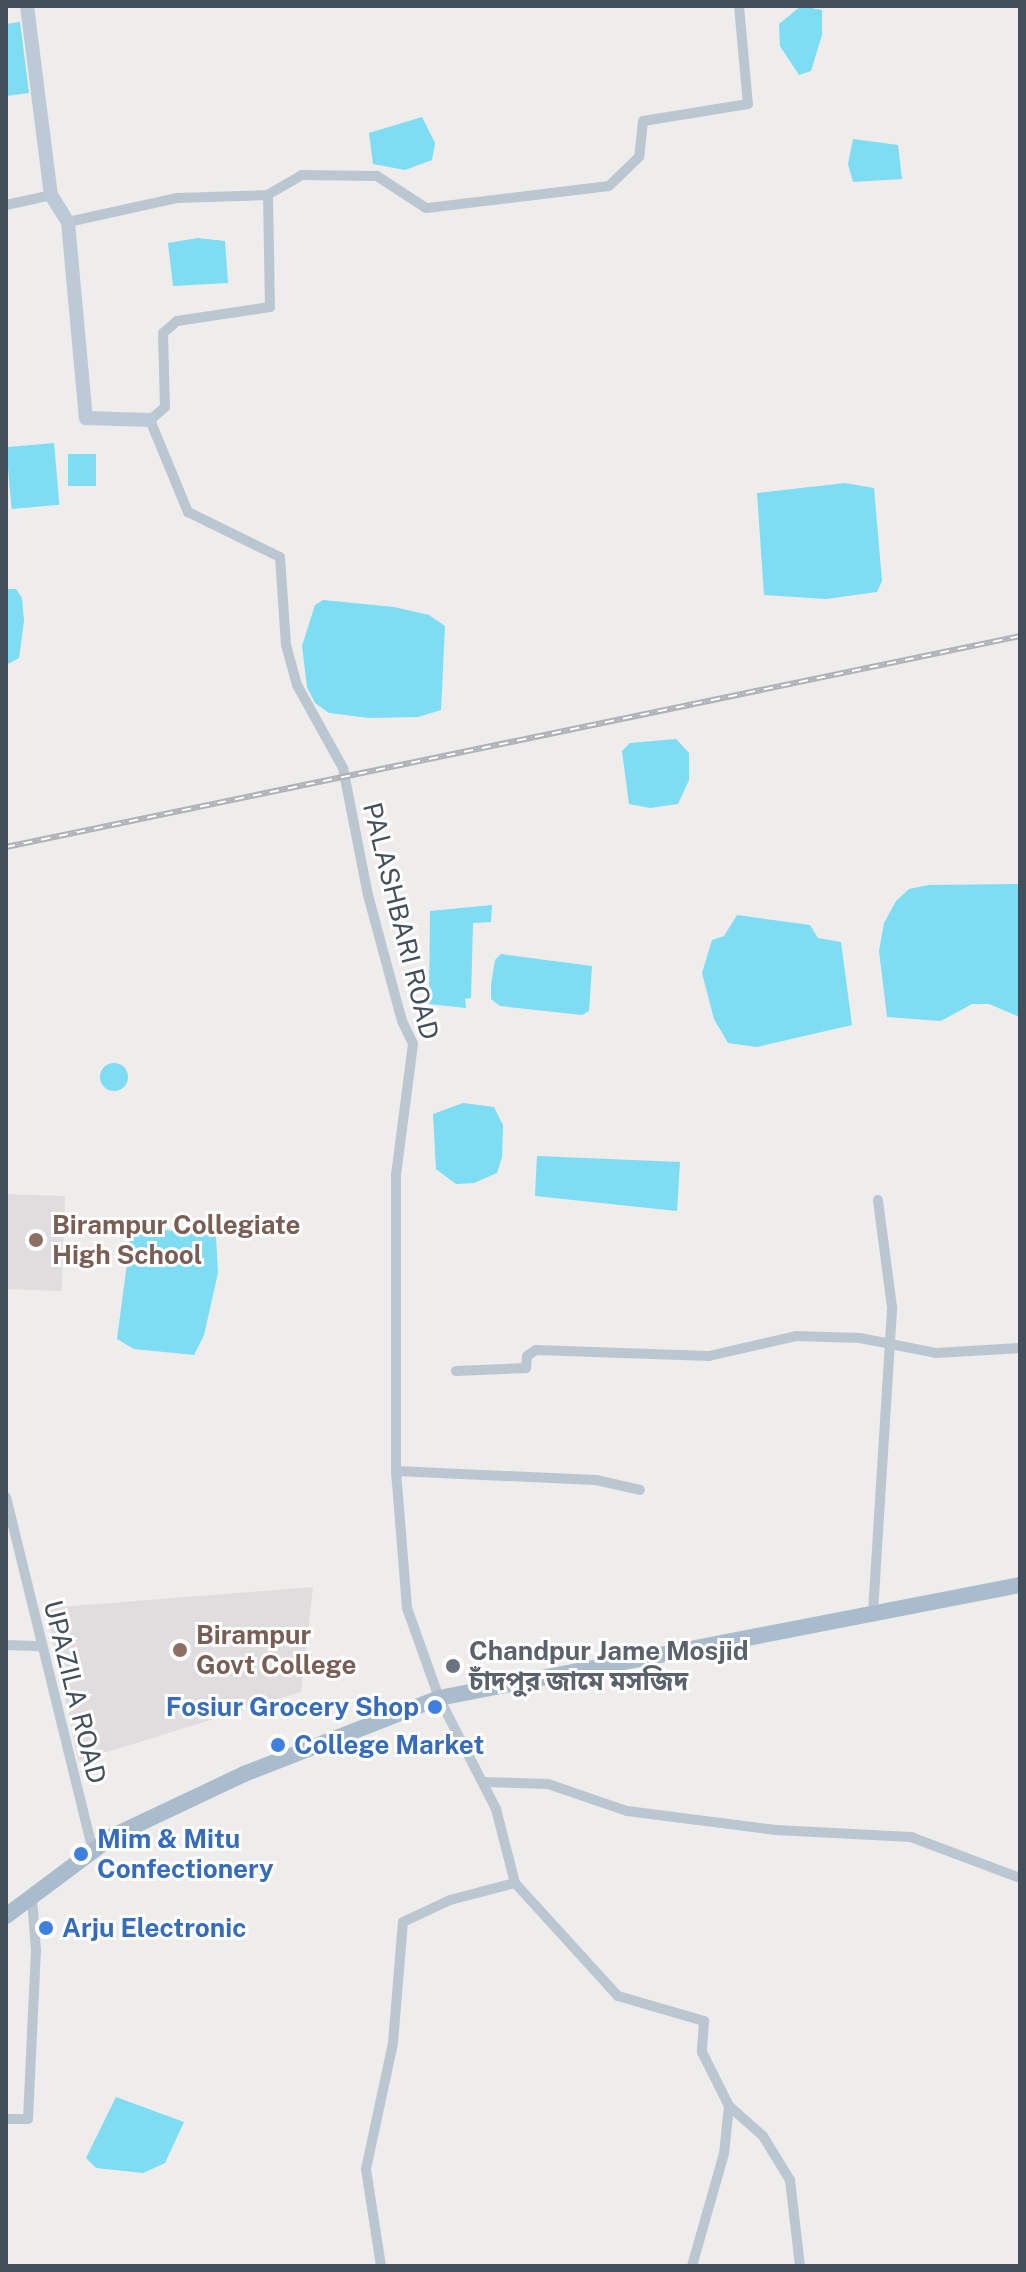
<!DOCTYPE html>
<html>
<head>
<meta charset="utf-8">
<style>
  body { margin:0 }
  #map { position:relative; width:1026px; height:2272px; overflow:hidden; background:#efecec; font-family:"Public Sans","Noto Sans Bengali",sans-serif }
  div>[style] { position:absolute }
  .education>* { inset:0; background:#e0ddde; transform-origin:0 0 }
  .water>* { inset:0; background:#7edcf3; transform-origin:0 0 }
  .round { border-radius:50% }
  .street>* { height:10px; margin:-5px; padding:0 5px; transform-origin:5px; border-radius:5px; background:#bbc7d0 }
  .secondary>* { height:14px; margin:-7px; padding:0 7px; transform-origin:7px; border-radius:7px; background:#bccad7 }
  .primary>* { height:16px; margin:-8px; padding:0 8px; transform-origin:8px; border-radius:8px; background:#a9bcce }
  .rail>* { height:6px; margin-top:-3px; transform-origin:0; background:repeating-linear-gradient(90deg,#fff 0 9px,#aeb1b7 0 18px); box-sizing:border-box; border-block:2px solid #aeb1b7 }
  .dots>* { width:22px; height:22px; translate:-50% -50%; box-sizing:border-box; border:4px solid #fff; border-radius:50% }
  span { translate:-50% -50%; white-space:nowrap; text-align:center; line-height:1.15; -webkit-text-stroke:6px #fff; paint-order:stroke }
  .street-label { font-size:26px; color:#43505b }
  .education-label { font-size:26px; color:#785e54; font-weight:700 }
  .left { translate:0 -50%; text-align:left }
  .worship-label { font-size:26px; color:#5b616d; font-weight:700 }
  .shop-label { font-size:26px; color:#366cbe; font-weight:700 }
  .right { translate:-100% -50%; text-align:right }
  .frame { position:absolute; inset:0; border:8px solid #43505b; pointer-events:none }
</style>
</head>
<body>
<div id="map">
  <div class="education">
    <div style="left:6px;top:1194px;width:59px;height:95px;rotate:2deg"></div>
    <div style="clip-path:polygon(313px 1587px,301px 1692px,78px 1761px,46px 1608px)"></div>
  </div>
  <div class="water">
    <div style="clip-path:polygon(801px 6px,822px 10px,822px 35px,811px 71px,799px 75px,780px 46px,779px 24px)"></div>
    <div style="clip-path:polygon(20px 22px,29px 93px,6px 96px,6px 24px)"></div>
    <div style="clip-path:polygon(422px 117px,435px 143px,432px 160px,405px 170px,373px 164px,369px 133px)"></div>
    <div style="clip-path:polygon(853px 139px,898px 145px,902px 179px,853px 182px,848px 164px)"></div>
    <div style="clip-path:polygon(198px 238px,225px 241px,228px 283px,173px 286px,168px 243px)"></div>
    <div style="left:54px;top:443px;width:62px;height:48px;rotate:85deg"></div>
    <div style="left:96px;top:454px;width:32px;height:28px;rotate:90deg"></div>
    <div style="clip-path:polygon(845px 483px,874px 488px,882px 581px,877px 592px,826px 599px,764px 595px,757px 493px)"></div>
    <div style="clip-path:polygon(6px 589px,16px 589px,22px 598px,24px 621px,19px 658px,6px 665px)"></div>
    <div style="clip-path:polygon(323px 600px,394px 607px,429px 615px,445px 626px,441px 710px,418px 717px,369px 718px,329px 713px,315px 703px,307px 687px,302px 646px,315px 605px)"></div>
    <div style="clip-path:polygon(676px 739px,689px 753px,689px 780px,678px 804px,650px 808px,629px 804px,622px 751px,630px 743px)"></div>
    <div style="clip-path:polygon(1020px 884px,1020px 1017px,989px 1004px,972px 1004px,941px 1021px,887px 1017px,879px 951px,884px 923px,896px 901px,909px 889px,929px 885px)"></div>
    <div style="clip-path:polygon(492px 905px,491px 922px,473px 923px,471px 998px,465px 999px,466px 1008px,429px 1004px,430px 911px)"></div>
    <div style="clip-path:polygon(737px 915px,810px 925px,818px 938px,841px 942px,852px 1025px,757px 1047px,728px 1043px,714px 1019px,702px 973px,712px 940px,724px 936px)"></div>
    <div style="clip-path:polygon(501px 954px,592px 966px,589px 1011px,582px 1015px,500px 1006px,491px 999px,491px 985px,495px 960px)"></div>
    <div class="round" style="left:100px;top:1063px;width:28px;height:28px"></div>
    <div style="clip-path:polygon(463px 1103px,494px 1107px,503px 1125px,502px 1157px,497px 1173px,474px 1183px,456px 1184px,436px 1169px,433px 1114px)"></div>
    <div style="clip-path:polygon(537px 1156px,680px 1162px,677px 1211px,535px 1196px)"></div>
    <div style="clip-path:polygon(132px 1226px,216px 1236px,218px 1273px,204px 1335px,194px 1355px,134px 1349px,117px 1339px)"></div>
    <div style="clip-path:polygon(116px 2097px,184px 2122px,165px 2163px,143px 2173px,96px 2168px,86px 2158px)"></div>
  </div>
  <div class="street">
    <div style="left:739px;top:6px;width:98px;rotate:84.8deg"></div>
    <div style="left:748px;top:104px;width:106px;rotate:170.8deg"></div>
    <div style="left:643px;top:121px;width:36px;rotate:96deg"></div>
    <div style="left:639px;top:157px;width:42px;rotate:136deg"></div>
    <div style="left:609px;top:186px;width:184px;rotate:173.1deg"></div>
    <div style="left:426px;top:208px;width:59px;rotate:-146.9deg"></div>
    <div style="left:377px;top:176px;width:75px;rotate:-179.2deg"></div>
    <div style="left:302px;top:175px;width:39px;rotate:150deg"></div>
    <div style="left:268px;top:195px;width:112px;rotate:89deg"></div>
    <div style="left:270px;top:307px;width:94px;rotate:171.4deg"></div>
    <div style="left:177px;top:321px;width:18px;rotate:139deg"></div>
    <div style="left:163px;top:333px;width:74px;rotate:88.5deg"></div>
    <div style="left:165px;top:407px;width:20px;rotate:139deg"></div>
    <div style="left:150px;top:420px;width:100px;rotate:67.6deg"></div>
    <div style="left:188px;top:512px;width:102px;rotate:26.1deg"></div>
    <div style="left:280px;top:557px;width:88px;rotate:86.1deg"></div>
    <div style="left:286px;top:645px;width:41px;rotate:74.6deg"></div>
    <div style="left:297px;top:685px;width:95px;rotate:61deg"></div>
    <div style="left:343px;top:768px;width:129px;rotate:78.9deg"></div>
    <div style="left:368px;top:895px;width:131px;rotate:74.9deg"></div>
    <div style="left:402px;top:1021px;width:25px;rotate:64deg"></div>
    <div style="left:413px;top:1044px;width:132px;rotate:97.4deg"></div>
    <div style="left:396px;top:1175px;width:296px;rotate:90deg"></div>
    <div style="left:396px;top:1471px;width:137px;rotate:85.4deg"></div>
    <div style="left:407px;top:1608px;width:96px;rotate:70.4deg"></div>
    <div style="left:439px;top:1698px;width:125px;rotate:62.8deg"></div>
    <div style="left:496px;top:1809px;width:76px;rotate:75.6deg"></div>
    <div style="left:515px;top:1883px;width:153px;rotate:47.7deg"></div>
    <div style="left:618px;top:1996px;width:90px;rotate:16.2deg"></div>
    <div style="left:704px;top:2021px;width:31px;rotate:94deg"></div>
    <div style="left:702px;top:2052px;width:60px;rotate:63.4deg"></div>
    <div style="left:729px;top:2106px;width:45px;rotate:41.4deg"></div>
    <div style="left:763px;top:2136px;width:52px;rotate:58.5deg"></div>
    <div style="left:790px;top:2180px;width:87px;rotate:83.4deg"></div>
    <div style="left:6px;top:205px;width:46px;rotate:-12.5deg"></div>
    <div style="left:68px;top:222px;width:112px;rotate:-12.4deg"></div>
    <div style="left:177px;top:198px;width:91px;rotate:-1.9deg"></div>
    <div style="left:456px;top:1371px;width:70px;rotate:-2.5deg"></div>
    <div style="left:526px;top:1368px;width:12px;rotate:-85deg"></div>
    <div style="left:527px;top:1356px;width:11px;rotate:-34deg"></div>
    <div style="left:536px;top:1350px;width:173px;rotate:2deg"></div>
    <div style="left:709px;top:1356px;width:89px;rotate:-12.9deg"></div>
    <div style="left:796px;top:1336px;width:64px;rotate:1.8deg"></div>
    <div style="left:860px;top:1338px;width:77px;rotate:11.2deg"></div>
    <div style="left:936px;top:1353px;width:84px;rotate:-3.4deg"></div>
    <div style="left:396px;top:1471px;width:200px;rotate:2.6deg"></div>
    <div style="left:596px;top:1480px;width:45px;rotate:12.8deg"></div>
    <div style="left:6px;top:1497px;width:365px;rotate:76.2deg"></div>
    <div style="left:873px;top:1612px;width:306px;rotate:-86.4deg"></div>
    <div style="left:892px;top:1307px;width:108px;rotate:-97.5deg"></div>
    <div style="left:6px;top:1645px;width:36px;rotate:2deg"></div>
    <div style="left:483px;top:1782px;width:65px;rotate:1.8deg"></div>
    <div style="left:548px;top:1784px;width:83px;rotate:18.9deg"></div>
    <div style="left:627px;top:1811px;width:150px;rotate:7.3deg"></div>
    <div style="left:776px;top:1830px;width:135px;rotate:3deg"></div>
    <div style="left:911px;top:1837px;width:116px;rotate:20.6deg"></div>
    <div style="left:6px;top:2119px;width:22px"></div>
    <div style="left:28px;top:2119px;width:168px;rotate:-87.3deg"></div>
    <div style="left:36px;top:1951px;width:53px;rotate:-94.3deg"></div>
    <div style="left:381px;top:2266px;width:98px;rotate:-98.8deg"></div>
    <div style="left:366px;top:2169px;width:129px;rotate:-77.9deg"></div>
    <div style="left:393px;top:2043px;width:121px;rotate:-85.3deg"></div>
    <div style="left:403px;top:1922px;width:52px;rotate:-25.1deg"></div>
    <div style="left:450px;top:1900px;width:67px;rotate:-14.7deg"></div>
    <div style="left:692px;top:2266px;width:116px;rotate:-74.1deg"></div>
    <div style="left:724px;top:2154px;width:48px;rotate:-84.1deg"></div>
  </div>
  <div class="secondary">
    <div style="left:27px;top:6px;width:191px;rotate:82.8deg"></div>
    <div style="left:51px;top:195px;width:32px;rotate:58deg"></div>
    <div style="left:68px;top:222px;width:197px;rotate:84.8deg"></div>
    <div style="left:86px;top:418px;width:64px;rotate:1.8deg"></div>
  </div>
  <div class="primary">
    <div style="left:6px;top:1916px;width:134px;rotate:-36.8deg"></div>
    <div style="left:113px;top:1836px;width:145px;rotate:-25.3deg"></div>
    <div style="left:244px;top:1774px;width:209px;rotate:-21.3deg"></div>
    <div style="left:439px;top:1698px;width:592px;rotate:-11.01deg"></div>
  </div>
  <div class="rail">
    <div style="left:6px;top:847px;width:1036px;rotate:-11.75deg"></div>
  </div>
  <div class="dots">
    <div style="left:36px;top:1240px;background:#8d6e63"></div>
    <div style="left:180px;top:1650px;background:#8d6e63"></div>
    <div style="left:453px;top:1666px;background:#6b7280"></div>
    <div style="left:435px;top:1707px;background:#3f7fe0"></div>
    <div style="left:278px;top:1745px;background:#3f7fe0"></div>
    <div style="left:81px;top:1854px;background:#3f7fe0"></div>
    <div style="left:46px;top:1928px;background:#3f7fe0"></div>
  </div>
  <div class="street-label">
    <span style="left:401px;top:921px;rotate:76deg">PALASHBARI ROAD</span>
    <span style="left:75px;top:1692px;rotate:76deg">UPAZILA ROAD</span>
  </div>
  <div class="education-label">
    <span class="left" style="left:52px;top:1240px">Birampur Collegiate<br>High School</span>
    <span class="left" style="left:196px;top:1650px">Birampur<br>Govt College</span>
  </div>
  <div class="worship-label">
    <span class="left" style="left:469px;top:1666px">Chandpur Jame Mosjid<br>চাঁদপুর জামে মসজিদ</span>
  </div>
  <div class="shop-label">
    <span class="right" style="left:419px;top:1707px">Fosiur Grocery Shop</span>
    <span class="left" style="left:294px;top:1745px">College Market</span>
    <span class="left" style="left:97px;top:1854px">Mim &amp; Mitu<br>Confectionery</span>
    <span class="left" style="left:62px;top:1928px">Arju Electronic</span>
  </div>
  <div class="frame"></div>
</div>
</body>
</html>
